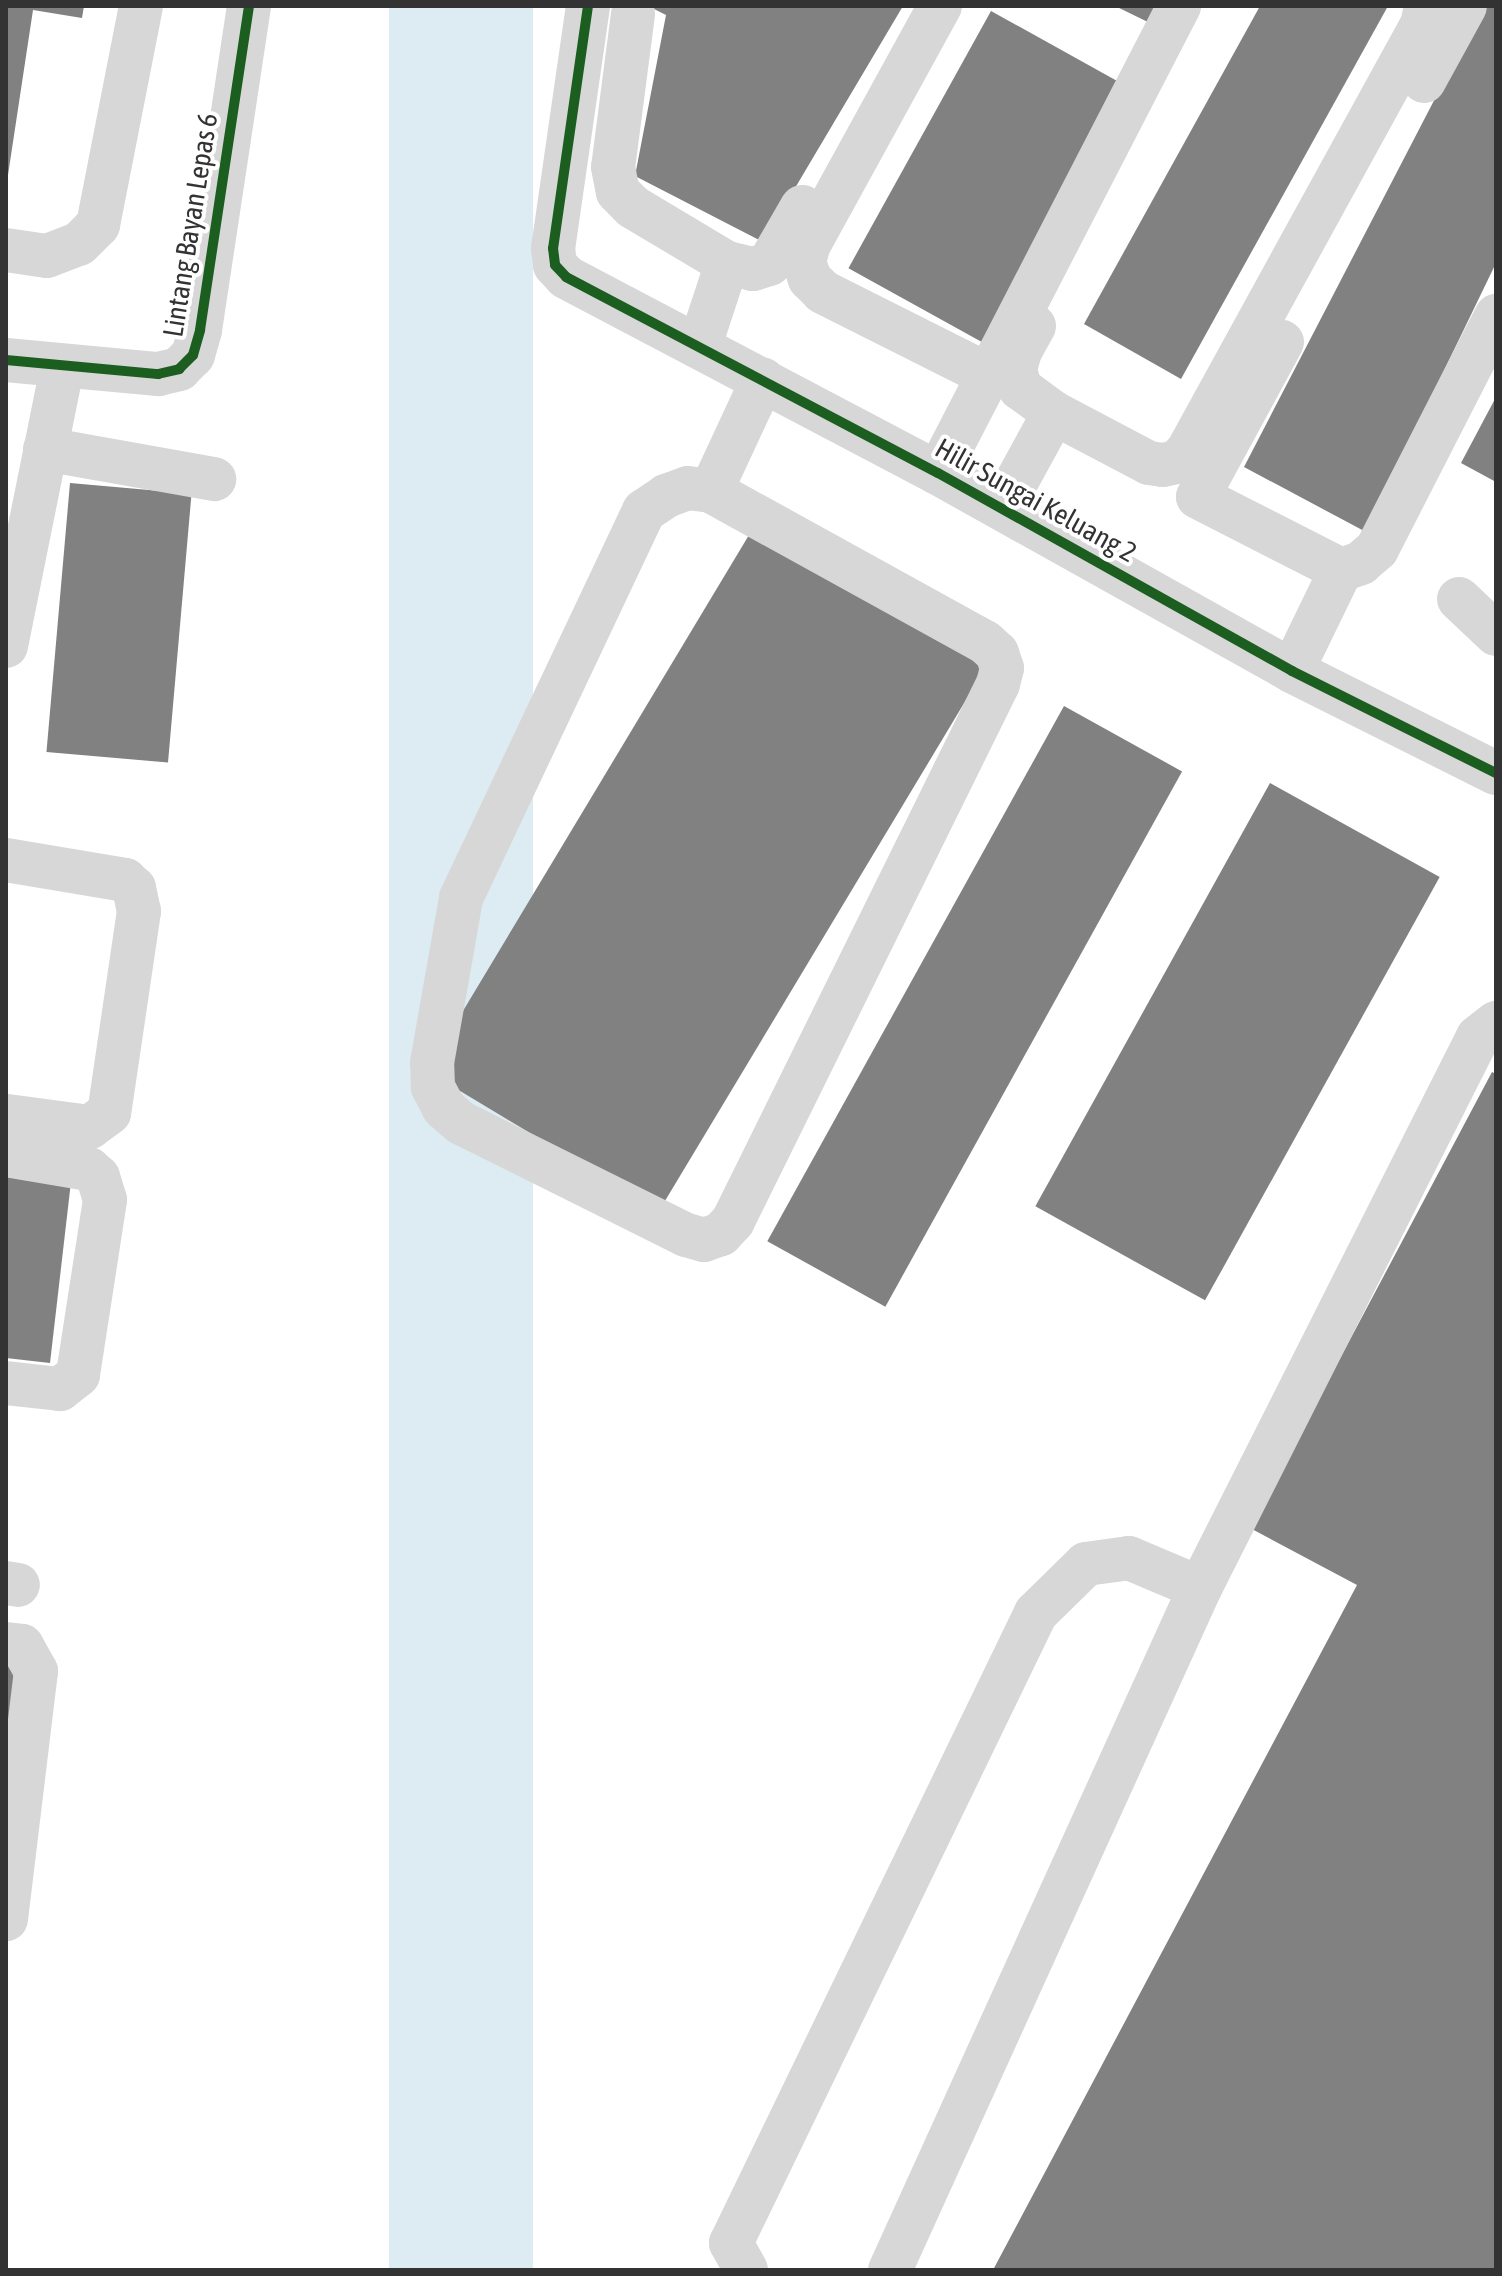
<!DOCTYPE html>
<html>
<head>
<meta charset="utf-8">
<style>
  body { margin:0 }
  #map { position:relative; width:1502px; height:2276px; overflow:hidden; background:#fff; font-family:"Asap Condensed",sans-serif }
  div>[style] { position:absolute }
  .water>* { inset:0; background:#ddebf3; transform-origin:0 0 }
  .building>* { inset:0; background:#818181; transform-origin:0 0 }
  .minor>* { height:44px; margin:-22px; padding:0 22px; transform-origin:22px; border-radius:22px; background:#d7d7d7 }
  .cycleway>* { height:10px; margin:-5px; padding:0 5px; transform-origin:5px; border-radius:5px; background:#1b5e20 }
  span { translate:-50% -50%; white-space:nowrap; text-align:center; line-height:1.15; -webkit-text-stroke:8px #fff; paint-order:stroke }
  .street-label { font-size:28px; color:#333 }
  .frame { position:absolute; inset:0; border:8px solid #333; pointer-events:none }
</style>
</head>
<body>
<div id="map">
  <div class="water">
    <div style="left:389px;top:6px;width:144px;height:2291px"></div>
  </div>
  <div class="building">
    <div style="clip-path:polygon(6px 6px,84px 6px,82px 18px,33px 10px,8px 175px)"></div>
    <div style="clip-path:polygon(648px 6px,903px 6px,763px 242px,635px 176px,666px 15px)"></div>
    <div style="clip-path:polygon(1115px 6px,1161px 6px,1152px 24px)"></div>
    <div style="clip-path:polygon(1260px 6px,1388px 6px,1181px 379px,1084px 324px)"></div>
    <div style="clip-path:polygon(1483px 6px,1496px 6px,1496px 263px,1366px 532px,1244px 467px)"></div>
    <div style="left:991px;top:11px;width:154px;height:294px;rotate:29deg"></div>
    <div style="clip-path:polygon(1496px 397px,1496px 482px,1461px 463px)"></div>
    <div style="left:70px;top:483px;width:122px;height:270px;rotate:5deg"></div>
    <div style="left:755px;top:525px;width:271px;height:637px;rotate:31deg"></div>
    <div style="left:1064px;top:706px;width:135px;height:612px;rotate:29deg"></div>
    <div style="left:1270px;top:783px;width:194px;height:484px;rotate:29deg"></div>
    <div style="clip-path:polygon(1492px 1072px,1496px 1074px,1496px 2270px,993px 2270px,1357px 1585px,1250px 1528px)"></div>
    <div style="clip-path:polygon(6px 1165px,72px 1173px,50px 1363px,6px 1358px)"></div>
    <div style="clip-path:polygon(6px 1664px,17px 1666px,6px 1741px)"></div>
  </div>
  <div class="minor">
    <div style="left:588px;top:6px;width:245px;rotate:98.2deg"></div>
    <div style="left:553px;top:248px;width:17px;rotate:83deg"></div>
    <div style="left:555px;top:265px;width:16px;rotate:47deg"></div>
    <div style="left:566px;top:277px;width:420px;rotate:27.8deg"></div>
    <div style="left:938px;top:473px;width:406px;rotate:29.2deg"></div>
    <div style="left:1292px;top:671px;width:228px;rotate:26.6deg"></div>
    <div style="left:940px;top:6px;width:272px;rotate:118.8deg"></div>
    <div style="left:809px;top:244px;width:19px;rotate:106deg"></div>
    <div style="left:804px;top:262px;width:18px;rotate:71deg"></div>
    <div style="left:810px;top:279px;width:18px;rotate:45deg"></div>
    <div style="left:823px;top:292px;width:182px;rotate:26.7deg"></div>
    <div style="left:633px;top:14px;width:154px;rotate:97.4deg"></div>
    <div style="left:613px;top:167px;width:25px;rotate:79deg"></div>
    <div style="left:618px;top:192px;width:21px;rotate:45deg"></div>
    <div style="left:633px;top:207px;width:109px;rotate:30.8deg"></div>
    <div style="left:727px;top:263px;width:86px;rotate:108.2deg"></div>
    <div style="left:1424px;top:81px;width:85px;rotate:-61.3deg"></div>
    <div style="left:6px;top:250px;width:41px;rotate:8.3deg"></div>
    <div style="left:47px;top:256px;width:34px;rotate:-21deg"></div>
    <div style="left:79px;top:244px;width:27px;rotate:-45deg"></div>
    <div style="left:98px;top:225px;width:223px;rotate:-78.9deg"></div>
    <div style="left:727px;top:263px;width:27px;rotate:13deg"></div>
    <div style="left:753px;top:269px;width:17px;rotate:-17deg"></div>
    <div style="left:769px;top:264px;width:66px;rotate:-59.9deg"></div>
    <div style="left:1034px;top:326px;width:29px;rotate:119deg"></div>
    <div style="left:1020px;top:351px;width:20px;rotate:105deg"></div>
    <div style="left:1015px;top:370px;width:19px;rotate:74deg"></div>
    <div style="left:1020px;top:388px;width:42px;rotate:36.3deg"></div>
    <div style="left:1282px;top:342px;width:176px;rotate:118.5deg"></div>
    <div style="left:1198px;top:497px;width:161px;rotate:27deg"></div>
    <div style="left:6px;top:360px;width:153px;rotate:5.3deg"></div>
    <div style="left:158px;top:374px;width:22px;rotate:-13deg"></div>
    <div style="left:179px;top:369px;width:20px;rotate:-45deg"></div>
    <div style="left:193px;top:355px;width:26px;rotate:-74deg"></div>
    <div style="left:200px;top:330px;width:328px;rotate:-81.4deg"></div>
    <div style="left:45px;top:449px;width:172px;rotate:10.1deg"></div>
    <div style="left:938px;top:473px;width:526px;rotate:-62.7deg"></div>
    <div style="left:711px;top:491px;width:313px;rotate:28.9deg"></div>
    <div style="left:985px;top:642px;width:16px;rotate:43deg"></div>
    <div style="left:997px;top:653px;width:16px;rotate:72deg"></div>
    <div style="left:1002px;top:668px;width:16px;rotate:104deg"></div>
    <div style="left:998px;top:684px;width:599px;rotate:116.27deg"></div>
    <div style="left:733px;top:1221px;width:18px;rotate:133deg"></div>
    <div style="left:721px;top:1234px;width:18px;rotate:161deg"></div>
    <div style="left:704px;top:1240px;width:19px;rotate:-164deg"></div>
    <div style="left:686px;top:1235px;width:251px;rotate:-153.5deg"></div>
    <div style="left:461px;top:1123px;width:23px;rotate:-139deg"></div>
    <div style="left:444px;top:1108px;width:24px;rotate:-118deg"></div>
    <div style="left:433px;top:1087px;width:24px;rotate:-92deg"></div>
    <div style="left:432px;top:1063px;width:168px;rotate:-80deg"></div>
    <div style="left:461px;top:898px;width:428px;rotate:-64.7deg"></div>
    <div style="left:644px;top:511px;width:27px;rotate:-34deg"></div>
    <div style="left:666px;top:496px;width:23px;rotate:-20deg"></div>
    <div style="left:688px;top:488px;width:23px;rotate:7deg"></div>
    <div style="left:711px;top:491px;width:123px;rotate:-65.1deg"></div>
    <div style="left:1002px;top:508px;width:108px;rotate:-61.3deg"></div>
    <div style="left:1054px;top:413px;width:107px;rotate:27.8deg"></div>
    <div style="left:1149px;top:463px;width:14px;rotate:8deg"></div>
    <div style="left:1163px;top:465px;width:14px;rotate:-12deg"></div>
    <div style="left:1177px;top:462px;width:14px;rotate:-45deg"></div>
    <div style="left:1187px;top:452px;width:487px;rotate:-61.2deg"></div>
    <div style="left:1422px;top:25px;width:19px;rotate:-78deg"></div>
    <div style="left:1459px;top:599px;width:51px;rotate:43.4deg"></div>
    <div style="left:6px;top:646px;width:284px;rotate:-78.6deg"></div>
    <div style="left:1292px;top:671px;width:112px;rotate:-64.1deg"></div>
    <div style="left:1341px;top:570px;width:21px;rotate:-19deg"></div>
    <div style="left:1361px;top:563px;width:21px;rotate:-41deg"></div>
    <div style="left:1377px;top:549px;width:262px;rotate:-62.9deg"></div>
    <div style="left:6px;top:860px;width:121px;rotate:9.5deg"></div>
    <div style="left:125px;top:880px;width:12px;rotate:42deg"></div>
    <div style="left:134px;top:888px;width:24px;rotate:78deg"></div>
    <div style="left:139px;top:911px;width:204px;rotate:98.4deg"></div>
    <div style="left:109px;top:1113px;width:24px;rotate:144deg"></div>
    <div style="left:90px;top:1127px;width:85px;rotate:-172.5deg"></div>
    <div style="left:6px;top:1155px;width:84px;rotate:9.6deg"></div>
    <div style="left:89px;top:1169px;width:12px;rotate:42deg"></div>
    <div style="left:98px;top:1177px;width:24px;rotate:73deg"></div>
    <div style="left:105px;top:1200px;width:177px;rotate:98.8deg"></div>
    <div style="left:78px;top:1375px;width:23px;rotate:142deg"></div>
    <div style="left:60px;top:1389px;width:54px;rotate:-173.7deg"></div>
    <div style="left:6px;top:1583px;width:12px;rotate:9deg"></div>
    <div style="left:6px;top:1644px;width:16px;rotate:7deg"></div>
    <div style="left:22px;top:1646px;width:29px;rotate:61deg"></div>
    <div style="left:36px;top:1671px;width:250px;rotate:96.9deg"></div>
    <div style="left:746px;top:2270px;width:31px;rotate:-119deg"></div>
    <div style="left:731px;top:2243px;width:700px;rotate:-64.17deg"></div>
    <div style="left:1036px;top:1613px;width:70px;rotate:-44.4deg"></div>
    <div style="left:1086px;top:1564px;width:43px;rotate:-7.9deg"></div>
    <div style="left:1129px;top:1558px;width:77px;rotate:22.9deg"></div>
    <div style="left:890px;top:2270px;width:749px;rotate:-65.56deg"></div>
    <div style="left:1200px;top:1588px;width:617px;rotate:-63.23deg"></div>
    <div style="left:1478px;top:1037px;width:23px;rotate:-38deg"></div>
  </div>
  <div class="cycleway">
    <div style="left:588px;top:6px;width:245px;rotate:98.2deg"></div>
    <div style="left:553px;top:248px;width:17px;rotate:83deg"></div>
    <div style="left:555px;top:265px;width:16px;rotate:47deg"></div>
    <div style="left:566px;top:277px;width:420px;rotate:27.8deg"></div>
    <div style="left:938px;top:473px;width:406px;rotate:29.2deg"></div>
    <div style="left:1292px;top:671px;width:228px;rotate:26.6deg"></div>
    <div style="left:6px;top:360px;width:153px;rotate:5.3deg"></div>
    <div style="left:158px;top:374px;width:22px;rotate:-13deg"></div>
    <div style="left:179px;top:369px;width:20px;rotate:-45deg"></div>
    <div style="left:193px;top:355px;width:26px;rotate:-74deg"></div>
    <div style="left:200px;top:330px;width:328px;rotate:-81.4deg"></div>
  </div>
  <div class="street-label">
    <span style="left:190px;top:225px;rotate:-81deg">Lintang Bayan Lepas 6</span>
    <span style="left:1036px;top:500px;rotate:29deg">Hilir Sungai Keluang 2</span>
  </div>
  <div class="frame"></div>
</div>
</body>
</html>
